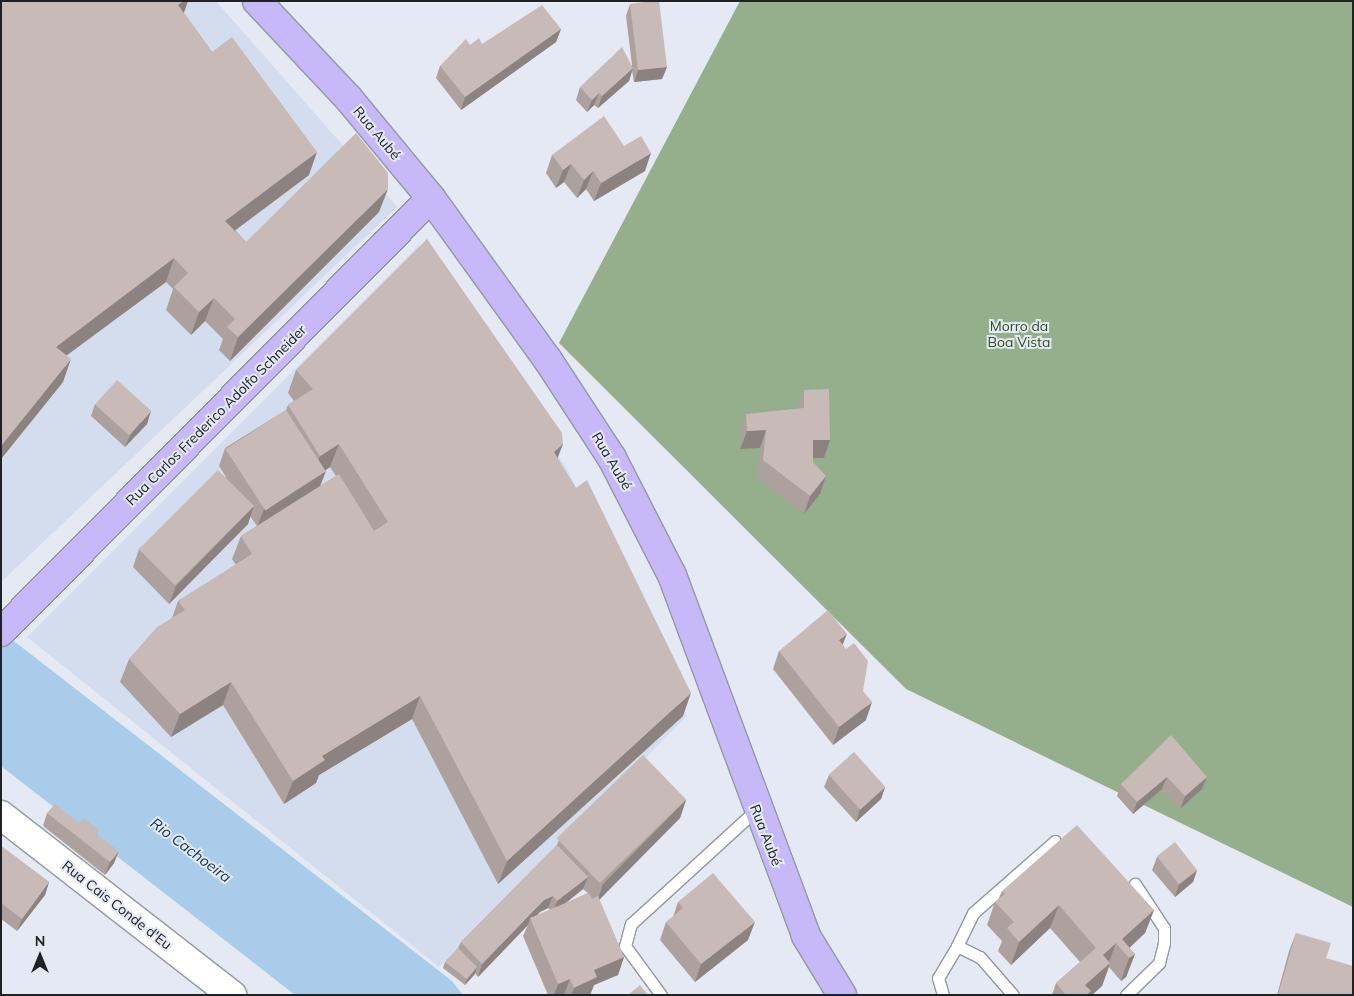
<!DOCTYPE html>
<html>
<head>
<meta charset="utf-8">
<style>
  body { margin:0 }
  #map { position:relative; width:1354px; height:996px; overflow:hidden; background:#e4e9f4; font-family:Mulish,sans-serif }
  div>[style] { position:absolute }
  .built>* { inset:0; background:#d4ddee }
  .forest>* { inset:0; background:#95ae8b }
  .water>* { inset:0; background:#a9ccea }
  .roads { filter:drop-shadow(1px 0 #9398a2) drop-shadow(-1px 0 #9398a2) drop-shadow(0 1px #9398a2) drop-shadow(0 -1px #9398a2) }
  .service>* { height:11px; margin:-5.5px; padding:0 5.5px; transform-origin:5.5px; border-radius:5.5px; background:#fff }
  .tertiary>* { height:28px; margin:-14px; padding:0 14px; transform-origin:14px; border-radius:14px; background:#fff }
  .primary>* { height:28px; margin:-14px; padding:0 14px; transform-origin:14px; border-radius:14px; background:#c7b8fa }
  .wall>* { inset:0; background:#aca19d }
  .shaded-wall>* { inset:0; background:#8c8380 }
  .building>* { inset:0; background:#c8bbb7; transform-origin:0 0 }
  span { translate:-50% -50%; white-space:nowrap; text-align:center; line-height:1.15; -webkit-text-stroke:4px #e4e9f4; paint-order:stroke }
  .street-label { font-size:14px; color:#202125 }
  .park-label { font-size:14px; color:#2d4f1d }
  .water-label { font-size:15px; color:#0f3856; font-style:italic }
  .frame { position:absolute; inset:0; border:2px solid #202125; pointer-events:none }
  .north { position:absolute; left:15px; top:931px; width:50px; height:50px; -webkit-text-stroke:4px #e4e9f4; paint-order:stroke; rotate:0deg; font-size:14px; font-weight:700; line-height:20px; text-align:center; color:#202125 }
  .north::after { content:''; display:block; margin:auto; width:18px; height:22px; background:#202125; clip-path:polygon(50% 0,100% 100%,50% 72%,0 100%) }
</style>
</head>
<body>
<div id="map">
  <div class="built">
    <div style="clip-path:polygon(1px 1px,216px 1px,397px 207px,1px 582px)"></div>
    <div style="clip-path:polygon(419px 245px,567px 469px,687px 716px,439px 967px,27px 637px)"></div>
  </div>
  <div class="forest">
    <div style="clip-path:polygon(740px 1px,1353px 1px,1353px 907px,906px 689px,559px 343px)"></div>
  </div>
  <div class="water">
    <div style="clip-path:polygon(1px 631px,452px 981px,463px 995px,295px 995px,1px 766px)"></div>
  </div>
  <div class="roads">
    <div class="service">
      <div style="left:957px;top:946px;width:37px;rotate:-64deg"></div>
      <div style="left:973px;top:913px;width:109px;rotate:-41.3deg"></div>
      <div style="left:661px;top:995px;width:61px;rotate:-126.3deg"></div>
      <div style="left:625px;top:946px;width:23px;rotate:-75deg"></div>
      <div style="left:631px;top:924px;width:169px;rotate:-42.4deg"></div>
      <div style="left:943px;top:995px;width:18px;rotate:-106deg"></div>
      <div style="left:938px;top:978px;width:37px;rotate:-59deg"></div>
      <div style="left:957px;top:946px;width:25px;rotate:26deg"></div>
      <div style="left:980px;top:957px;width:50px;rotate:49deg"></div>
      <div style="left:1126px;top:995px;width:46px;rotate:-44.1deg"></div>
      <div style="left:1159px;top:963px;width:21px;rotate:-76deg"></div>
      <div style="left:1164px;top:943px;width:15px;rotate:-90deg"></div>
      <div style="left:1164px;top:928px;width:53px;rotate:-123.4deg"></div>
    </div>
    <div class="tertiary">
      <div style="left:1px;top:815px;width:293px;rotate:37.9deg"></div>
    </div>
    <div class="primary">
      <div style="left:257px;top:1px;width:134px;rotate:46.8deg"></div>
      <div style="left:349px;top:99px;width:129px;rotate:50.4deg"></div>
      <div style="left:431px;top:198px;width:200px;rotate:54.2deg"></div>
      <div style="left:548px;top:360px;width:117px;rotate:56.9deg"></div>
      <div style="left:612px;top:458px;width:131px;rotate:62.9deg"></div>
      <div style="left:672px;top:575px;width:385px;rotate:69.6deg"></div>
      <div style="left:806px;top:936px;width:69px;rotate:58.6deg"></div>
      <div style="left:1px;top:632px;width:611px;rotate:-45.27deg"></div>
    </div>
  </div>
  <div class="wall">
    <div style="clip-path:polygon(1px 1px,188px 1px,184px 13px,212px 52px,309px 175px,235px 230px,246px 242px,379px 212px,230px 361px,219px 350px,223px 339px,205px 321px,191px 335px,166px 310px,173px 289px,166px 282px,66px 355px,63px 382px,1px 459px)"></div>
    <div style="clip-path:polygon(630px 4px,667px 67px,662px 79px,634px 82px,632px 71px,629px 81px,598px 108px,594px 105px,587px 112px,576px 100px,580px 87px,632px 65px,626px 16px)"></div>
    <div style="clip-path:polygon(561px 29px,556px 42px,461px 110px,436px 78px,440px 66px,470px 45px,482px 44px)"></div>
    <div style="clip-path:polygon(624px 146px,645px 171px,594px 201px,586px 189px,577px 198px,564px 182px,556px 188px,546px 173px,552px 155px)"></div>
    <div style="clip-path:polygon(evenodd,296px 370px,563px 444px,557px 458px,683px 716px,498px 884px,412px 719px,319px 775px,316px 783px,284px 804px,223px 705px,171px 737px,120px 682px,129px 659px,172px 618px,178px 601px,236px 565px,232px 559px,241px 536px,257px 526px,250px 516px,248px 524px,169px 604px,133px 567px,139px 549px,226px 477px,219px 466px,225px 448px,286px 410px,288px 405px,294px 401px,288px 393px,296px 370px,330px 467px,336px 476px,320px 486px,326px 470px,330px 467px)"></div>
    <div style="clip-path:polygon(804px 390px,824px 458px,813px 458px,813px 462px,826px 476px,820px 494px,804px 514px,756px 478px,760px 448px,740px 449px,740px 432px,746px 414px,797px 409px)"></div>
    <div style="clip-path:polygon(95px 404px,147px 424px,125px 447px,91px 416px)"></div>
    <div style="clip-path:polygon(843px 645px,863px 691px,866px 720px,833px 745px,773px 669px,779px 651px)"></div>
    <div style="clip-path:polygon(1171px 735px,1202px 789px,1180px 809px,1162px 789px,1133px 814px,1117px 796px,1121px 784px)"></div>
    <div style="clip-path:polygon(829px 775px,885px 787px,881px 799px,856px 822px,824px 787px)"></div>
    <div style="clip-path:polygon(evenodd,686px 800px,680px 818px,599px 900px,624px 957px,618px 975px,594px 985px,590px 995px,548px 995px,523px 936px,528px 925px,478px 977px,475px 973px,465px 985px,443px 968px,445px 962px,458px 948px,461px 942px,557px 845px,559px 840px,686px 800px,583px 889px,588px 893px,566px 903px,583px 889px,686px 800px,548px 908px,550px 910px,536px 916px,540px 912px,548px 908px)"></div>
    <div style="clip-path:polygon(47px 813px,79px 823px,97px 834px,114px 863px,105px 875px,43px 826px)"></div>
    <div style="clip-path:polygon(1px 846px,49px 882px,45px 895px,17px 931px,1px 919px)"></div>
    <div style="clip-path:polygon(1157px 857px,1197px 870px,1193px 882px,1175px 897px,1152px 870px)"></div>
    <div style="clip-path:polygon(1002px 891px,1154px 910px,1145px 933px,1129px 948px,1135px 954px,1126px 977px,1121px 981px,1109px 967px,1102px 986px,1092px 995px,1052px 995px,1056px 983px,1080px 962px,1050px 928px,1011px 965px,998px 951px,1002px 941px,987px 925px,995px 902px,998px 900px)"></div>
    <div style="clip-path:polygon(678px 902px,748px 940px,695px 982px,660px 940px,666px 922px,673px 917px)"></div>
    <div style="clip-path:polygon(1296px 933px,1353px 995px,1277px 995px,1289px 951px)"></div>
  </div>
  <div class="shaded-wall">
    <div style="clip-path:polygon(183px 1px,188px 1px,181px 20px,178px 5px)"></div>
    <div style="clip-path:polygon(561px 29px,556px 42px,461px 110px,465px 97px)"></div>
    <div style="clip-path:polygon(667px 67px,662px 79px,634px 82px,638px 70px)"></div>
    <div style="clip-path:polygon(633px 68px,629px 81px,598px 108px,602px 96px)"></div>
    <div style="clip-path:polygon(599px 93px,594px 105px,587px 112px,592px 100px)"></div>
    <div style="clip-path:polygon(317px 152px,309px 175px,217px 244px,225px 221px)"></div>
    <div style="clip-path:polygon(651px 153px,645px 171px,594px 201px,601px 183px)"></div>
    <div style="clip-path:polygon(571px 164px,564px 182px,556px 188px,563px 170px)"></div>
    <div style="clip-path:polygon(593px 171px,586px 189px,577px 198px,584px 180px)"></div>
    <div style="clip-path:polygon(388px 189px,379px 212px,230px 361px,238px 337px)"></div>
    <div style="clip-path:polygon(174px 258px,166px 282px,47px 370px,56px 347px)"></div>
    <div style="clip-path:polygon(214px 298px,205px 321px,191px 335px,199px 312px)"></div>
    <div style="clip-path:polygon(71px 359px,63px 382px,1px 459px,1px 446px)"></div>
    <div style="clip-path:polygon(151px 411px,147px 424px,125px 447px,130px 435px)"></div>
    <div style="clip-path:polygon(766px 430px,760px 448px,740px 449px,747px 431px)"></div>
    <div style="clip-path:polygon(813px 440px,830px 440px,824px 458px,806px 458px)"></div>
    <div style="clip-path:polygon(339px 444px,330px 467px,311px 479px,320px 456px)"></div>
    <div style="clip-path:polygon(563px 444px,554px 467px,554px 452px)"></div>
    <div style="clip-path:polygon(326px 471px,319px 489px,257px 527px,264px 509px)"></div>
    <div style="clip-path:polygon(826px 476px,820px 494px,804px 514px,810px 496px)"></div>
    <div style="clip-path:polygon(254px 506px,248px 524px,169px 604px,176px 586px)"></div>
    <div style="clip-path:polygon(847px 634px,840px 651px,839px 640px)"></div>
    <div style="clip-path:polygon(231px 682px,223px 705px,171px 737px,180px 714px)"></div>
    <div style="clip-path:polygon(691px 693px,683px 716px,498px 884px,507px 861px)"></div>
    <div style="clip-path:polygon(420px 696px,412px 719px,319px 775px,316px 783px,284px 804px,293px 781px,322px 756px)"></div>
    <div style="clip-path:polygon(872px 702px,866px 720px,833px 745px,839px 727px)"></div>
    <div style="clip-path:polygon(1167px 777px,1162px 789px,1133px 814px,1137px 802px)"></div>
    <div style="clip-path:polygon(1207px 777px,1202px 789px,1180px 809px,1185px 796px)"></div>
    <div style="clip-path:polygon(885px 787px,881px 799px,856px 822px,860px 809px)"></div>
    <div style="clip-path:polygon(686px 800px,680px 818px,597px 902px,603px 884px)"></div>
    <div style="clip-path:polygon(119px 851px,114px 863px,105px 875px,110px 862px)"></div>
    <div style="clip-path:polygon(1197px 870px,1193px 882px,1175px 897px,1179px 884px)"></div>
    <div style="clip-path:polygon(588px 877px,583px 889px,553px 913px,557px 901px)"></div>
    <div style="clip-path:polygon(49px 882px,45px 895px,17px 931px,22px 919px)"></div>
    <div style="clip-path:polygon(553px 896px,548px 908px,540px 912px,531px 921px,530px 918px,528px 925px,478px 977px,482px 964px,544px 900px)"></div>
    <div style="clip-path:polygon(1059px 905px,1050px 928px,1011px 965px,1019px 942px)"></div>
    <div style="clip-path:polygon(1154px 910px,1145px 933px,1125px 952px,1122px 939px)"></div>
    <div style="clip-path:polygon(755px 922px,748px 940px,695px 982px,701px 964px)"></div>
    <div style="clip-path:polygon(1116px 943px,1108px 965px,1110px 963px,1102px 986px,1092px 995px,1082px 995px,1085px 985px,1103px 955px)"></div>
    <div style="clip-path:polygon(1135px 954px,1126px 977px,1121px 981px,1129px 958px)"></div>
    <div style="clip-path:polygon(624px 957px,618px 975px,594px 985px,590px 995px,571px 995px,574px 988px,594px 970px)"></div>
    <div style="clip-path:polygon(477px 967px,475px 974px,465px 985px,467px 979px)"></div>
    <div style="clip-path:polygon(570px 979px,564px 995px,554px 995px,558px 984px)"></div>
  </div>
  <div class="building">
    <div style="clip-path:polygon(1px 1px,183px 1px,178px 5px,212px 52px,232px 37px,317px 152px,225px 221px,246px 242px,356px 133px,388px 173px,388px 189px,238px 337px,227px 327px,235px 319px,214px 298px,199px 312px,174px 287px,188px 273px,174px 258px,56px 347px,71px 359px,1px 446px)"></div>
    <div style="clip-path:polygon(651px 1px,659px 1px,667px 67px,638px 70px,630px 4px)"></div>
    <div style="clip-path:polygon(542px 5px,561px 29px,465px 97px,440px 66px,466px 39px,470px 45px,479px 38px,482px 44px)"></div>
    <div style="clip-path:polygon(622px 47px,633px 68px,602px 96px,599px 93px,592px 100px,580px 87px)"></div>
    <div style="clip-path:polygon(604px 116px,624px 146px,641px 136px,651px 153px,601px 183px,593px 171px,584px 180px,571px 164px,563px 170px,552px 155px)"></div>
    <div style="clip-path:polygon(427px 239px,562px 433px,563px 444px,554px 452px,576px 488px,587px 480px,691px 693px,507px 861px,420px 696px,322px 756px,325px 760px,293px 781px,231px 682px,180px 714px,129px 659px,157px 627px,185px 610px,178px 601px,252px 554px,241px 536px,339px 474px,374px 531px,388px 522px,339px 444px,320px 456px,288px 405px,313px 389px,296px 370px)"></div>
    <div style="left:117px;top:380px;width:46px;height:33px;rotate:42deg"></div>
    <div style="clip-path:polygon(829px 389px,830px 440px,813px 440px,813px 462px,826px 476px,810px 496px,763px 460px,766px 430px,747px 431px,746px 414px,804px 408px,804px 390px)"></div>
    <div style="left:286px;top:410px;width:73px;height:72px;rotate:57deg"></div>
    <div style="left:218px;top:470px;width:51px;height:112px;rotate:45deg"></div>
    <div style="clip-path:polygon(828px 610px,847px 634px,839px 640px,846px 649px,854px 643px,868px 661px,863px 691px,872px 702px,839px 727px,779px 651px)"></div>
    <div style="clip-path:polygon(1171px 735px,1207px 777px,1185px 796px,1167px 777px,1137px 802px,1121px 784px)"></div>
    <div style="left:854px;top:752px;width:47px;height:34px;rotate:48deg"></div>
    <div style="left:643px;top:755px;width:62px;height:120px;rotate:46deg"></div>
    <div style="clip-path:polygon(55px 804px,79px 823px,83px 818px,99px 830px,96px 834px,119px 851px,110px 862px,47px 813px)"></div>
    <div style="clip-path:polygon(1077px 825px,1154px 910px,1122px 939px,1135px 954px,1129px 958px,1116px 943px,1103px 955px,1110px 963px,1085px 985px,1091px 991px,1086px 995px,1066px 995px,1056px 983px,1096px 948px,1059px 905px,1019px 942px,1007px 928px,1014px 922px,995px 902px,1005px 894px,1002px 891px)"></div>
    <div style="left:1175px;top:842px;width:36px;height:23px;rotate:52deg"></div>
    <div style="clip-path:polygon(557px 845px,588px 877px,557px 901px,553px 896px,544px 900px,482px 964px,461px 942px)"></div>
    <div style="clip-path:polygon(1px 846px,49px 882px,22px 919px,1px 903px)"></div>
    <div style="clip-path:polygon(713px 873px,755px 922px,701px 964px,666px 922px,683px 908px,678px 902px)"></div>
    <div style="clip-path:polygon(589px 893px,592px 899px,598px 896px,624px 957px,594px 970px,597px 977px,574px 988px,570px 979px,558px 984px,530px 918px)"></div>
    <div style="clip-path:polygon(1296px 933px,1331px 943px,1326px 958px,1353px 966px,1353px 995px,1278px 995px)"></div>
    <div style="clip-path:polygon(458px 948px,477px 967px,467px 979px,445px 962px)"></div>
    <div style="clip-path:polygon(640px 985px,648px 995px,628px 995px)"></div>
  </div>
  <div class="street-label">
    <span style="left:377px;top:133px;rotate:50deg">Rua Aubé</span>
    <span style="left:216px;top:415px;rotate:-45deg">Rua Carlos Frederico Adolfo Schneider</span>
    <span style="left:612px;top:461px;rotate:59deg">Rua Aubé</span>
    <span style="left:766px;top:835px;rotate:69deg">Rua Aubé</span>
    <span style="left:117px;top:905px;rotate:38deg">Rua Cais Conde d'Eu</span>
  </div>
  <div class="park-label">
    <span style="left:1019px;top:334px">Morro da<br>Boa Vista</span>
  </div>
  <div class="water-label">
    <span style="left:191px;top:850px;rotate:37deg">Rio Cachoeira</span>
  </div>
  <div class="frame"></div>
  <div class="north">N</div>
</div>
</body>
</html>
